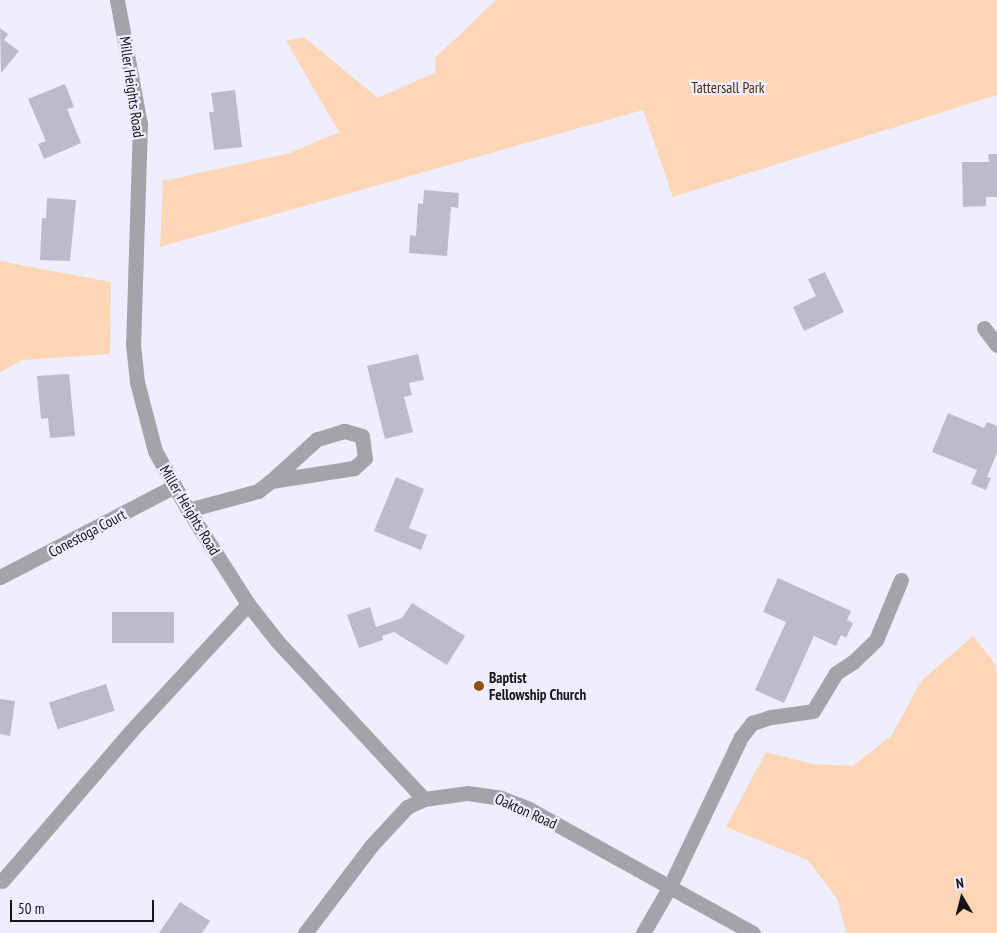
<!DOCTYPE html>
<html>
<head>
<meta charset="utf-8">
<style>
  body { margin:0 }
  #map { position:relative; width:997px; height:933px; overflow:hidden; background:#eef; font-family:"PT Sans Narrow",sans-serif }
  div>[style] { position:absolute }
  .green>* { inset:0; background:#fcd6b6 }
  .building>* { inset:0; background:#bbbbcb; transform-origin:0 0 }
  .minor>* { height:15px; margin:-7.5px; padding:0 7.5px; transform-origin:7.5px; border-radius:7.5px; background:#a3a3aa }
  .dots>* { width:14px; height:14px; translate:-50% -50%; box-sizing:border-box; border:2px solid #eef; border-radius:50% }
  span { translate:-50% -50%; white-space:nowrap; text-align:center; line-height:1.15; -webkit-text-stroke:4.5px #eef; paint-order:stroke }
  .street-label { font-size:15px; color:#141419 }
  .park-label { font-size:15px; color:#522c00 }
  .poi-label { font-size:15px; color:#141419; font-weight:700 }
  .left { translate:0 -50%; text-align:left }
  .north { position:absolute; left:937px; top:873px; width:50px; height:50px; -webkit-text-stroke:4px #eef; paint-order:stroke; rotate:352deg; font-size:14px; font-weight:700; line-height:20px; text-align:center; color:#141419 }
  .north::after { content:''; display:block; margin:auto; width:18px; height:22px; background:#141419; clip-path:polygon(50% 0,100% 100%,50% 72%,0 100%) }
  .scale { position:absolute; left:10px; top:900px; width:144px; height:22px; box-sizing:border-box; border:2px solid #141419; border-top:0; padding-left:6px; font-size:15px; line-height:18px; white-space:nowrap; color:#141419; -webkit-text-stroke:4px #eef; paint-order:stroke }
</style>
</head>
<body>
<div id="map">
  <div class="green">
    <div style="clip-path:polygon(496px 0,997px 0,997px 95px,673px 197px,643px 110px,160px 247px,163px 181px,290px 153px,339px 132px,286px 41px,304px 37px,378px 98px,436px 72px,435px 58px)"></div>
    <div style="clip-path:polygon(0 261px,111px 282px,110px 354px,23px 360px,0 372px)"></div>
    <div style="clip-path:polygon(973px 636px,995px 664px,997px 673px,997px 933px,846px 933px,838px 900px,808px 860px,726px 827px,766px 752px,812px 764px,853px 766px,892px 735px,921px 681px)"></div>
  </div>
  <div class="building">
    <div style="clip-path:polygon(0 28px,8px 34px,4px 40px,19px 51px,1px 73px)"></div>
    <div style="clip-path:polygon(65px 84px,74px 107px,67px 109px,81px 143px,44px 159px,38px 144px,46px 141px,28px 99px)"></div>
    <div style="clip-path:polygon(235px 90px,242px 147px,214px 150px,209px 112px,214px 112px,211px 93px)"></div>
    <div style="clip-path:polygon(988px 154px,997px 154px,997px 197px,986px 197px,986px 206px,963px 207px,962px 162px,989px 162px)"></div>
    <div style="clip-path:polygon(424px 190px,459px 193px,458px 208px,451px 207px,447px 256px,409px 253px,410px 235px,416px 236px,418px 203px,423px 204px)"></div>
    <div style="clip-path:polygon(47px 198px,76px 200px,70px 261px,40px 260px,42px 218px,46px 218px)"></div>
    <div style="clip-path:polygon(825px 272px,844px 312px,804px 331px,793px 307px,816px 296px,808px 279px)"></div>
    <div style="clip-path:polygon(418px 354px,424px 380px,409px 383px,412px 395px,404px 397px,413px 432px,385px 439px,367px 366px)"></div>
    <div style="clip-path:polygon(69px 374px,75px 436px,50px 438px,48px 418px,41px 419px,37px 376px)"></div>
    <div style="clip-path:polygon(948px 413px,984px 428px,987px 422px,997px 426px,997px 453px,987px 477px,991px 478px,986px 490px,971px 484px,977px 470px,932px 452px)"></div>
    <div style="clip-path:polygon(396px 477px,424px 489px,409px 528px,427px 535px,421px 550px,374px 531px)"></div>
    <div style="clip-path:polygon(778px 578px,851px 611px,847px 620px,853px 623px,846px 638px,841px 635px,836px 646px,814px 636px,784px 703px,755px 690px,786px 622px,763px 612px)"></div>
    <div style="clip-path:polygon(412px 603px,465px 636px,447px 665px,394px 632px,382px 636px,383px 640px,359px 648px,347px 615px,370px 607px,376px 627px,402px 618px)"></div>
    <div style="left:112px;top:612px;width:62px;height:31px"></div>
    <div style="left:106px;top:684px;width:28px;height:60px;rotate:72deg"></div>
    <div style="clip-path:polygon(0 699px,15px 701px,10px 736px,0 734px)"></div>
    <div style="clip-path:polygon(180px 902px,210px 921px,202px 933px,159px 933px)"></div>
  </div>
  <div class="minor">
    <div style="left:117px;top:0;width:126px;rotate:79.5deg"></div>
    <div style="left:140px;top:124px;width:220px;rotate:91.8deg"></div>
    <div style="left:133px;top:344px;width:38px;rotate:84deg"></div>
    <div style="left:137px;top:382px;width:71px;rotate:75.4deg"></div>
    <div style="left:155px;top:451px;width:68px;rotate:60.8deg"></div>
    <div style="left:188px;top:510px;width:112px;rotate:57.4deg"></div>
    <div style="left:248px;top:604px;width:47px;rotate:51.9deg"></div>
    <div style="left:277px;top:641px;width:216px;rotate:47.1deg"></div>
    <div style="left:984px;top:328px;width:21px;rotate:53deg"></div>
    <div style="left:188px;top:510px;width:73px;rotate:-15.2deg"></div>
    <div style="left:258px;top:491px;width:16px;rotate:-38deg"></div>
    <div style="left:271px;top:481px;width:84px;rotate:-8.9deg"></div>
    <div style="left:354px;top:468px;width:15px;rotate:-42deg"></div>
    <div style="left:365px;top:458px;width:22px;rotate:-98deg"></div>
    <div style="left:362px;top:436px;width:19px;rotate:-164deg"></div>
    <div style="left:344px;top:431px;width:28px;rotate:163deg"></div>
    <div style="left:317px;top:439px;width:62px;rotate:137.6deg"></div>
    <div style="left:0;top:577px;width:195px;rotate:-27.5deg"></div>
    <div style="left:2px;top:881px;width:198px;rotate:-49.3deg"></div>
    <div style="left:131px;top:731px;width:173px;rotate:-47.3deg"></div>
    <div style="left:305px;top:933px;width:109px;rotate:-52.8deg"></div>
    <div style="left:371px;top:846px;width:53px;rotate:-47.3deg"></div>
    <div style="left:407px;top:807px;width:19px;rotate:-25deg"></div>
    <div style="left:424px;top:799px;width:43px;rotate:-7.9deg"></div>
    <div style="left:467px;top:793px;width:34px;rotate:8deg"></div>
    <div style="left:501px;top:798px;width:30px;rotate:21deg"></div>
    <div style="left:529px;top:809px;width:256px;rotate:29deg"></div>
    <div style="left:643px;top:933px;width:52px;rotate:-60deg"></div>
    <div style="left:669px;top:888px;width:167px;rotate:-64.5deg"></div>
    <div style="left:741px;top:737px;width:18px;rotate:-52deg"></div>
    <div style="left:752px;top:723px;width:20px;rotate:-18deg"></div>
    <div style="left:771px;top:717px;width:42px;rotate:-8.1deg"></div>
    <div style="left:813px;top:711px;width:44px;rotate:-58.8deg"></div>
    <div style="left:836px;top:673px;width:20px;rotate:-33deg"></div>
    <div style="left:853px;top:662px;width:32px;rotate:-44deg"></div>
    <div style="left:876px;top:640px;width:65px;rotate:-67.4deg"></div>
  </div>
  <div class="dots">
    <div style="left:479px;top:686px;background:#8d5210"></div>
  </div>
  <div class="street-label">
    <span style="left:132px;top:87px;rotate:82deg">Miller Heights Road</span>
    <span style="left:190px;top:510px;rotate:59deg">Miller Heights Road</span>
    <span style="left:87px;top:533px;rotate:-28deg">Conestoga Court</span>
    <span style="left:526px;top:811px;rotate:24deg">Oakton Road</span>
  </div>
  <div class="park-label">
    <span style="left:728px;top:88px">Tattersall Park</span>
  </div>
  <div class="poi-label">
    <span class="left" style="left:489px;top:686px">Baptist<br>Fellowship Church</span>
  </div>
  <div class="north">N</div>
  <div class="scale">50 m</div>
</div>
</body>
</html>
